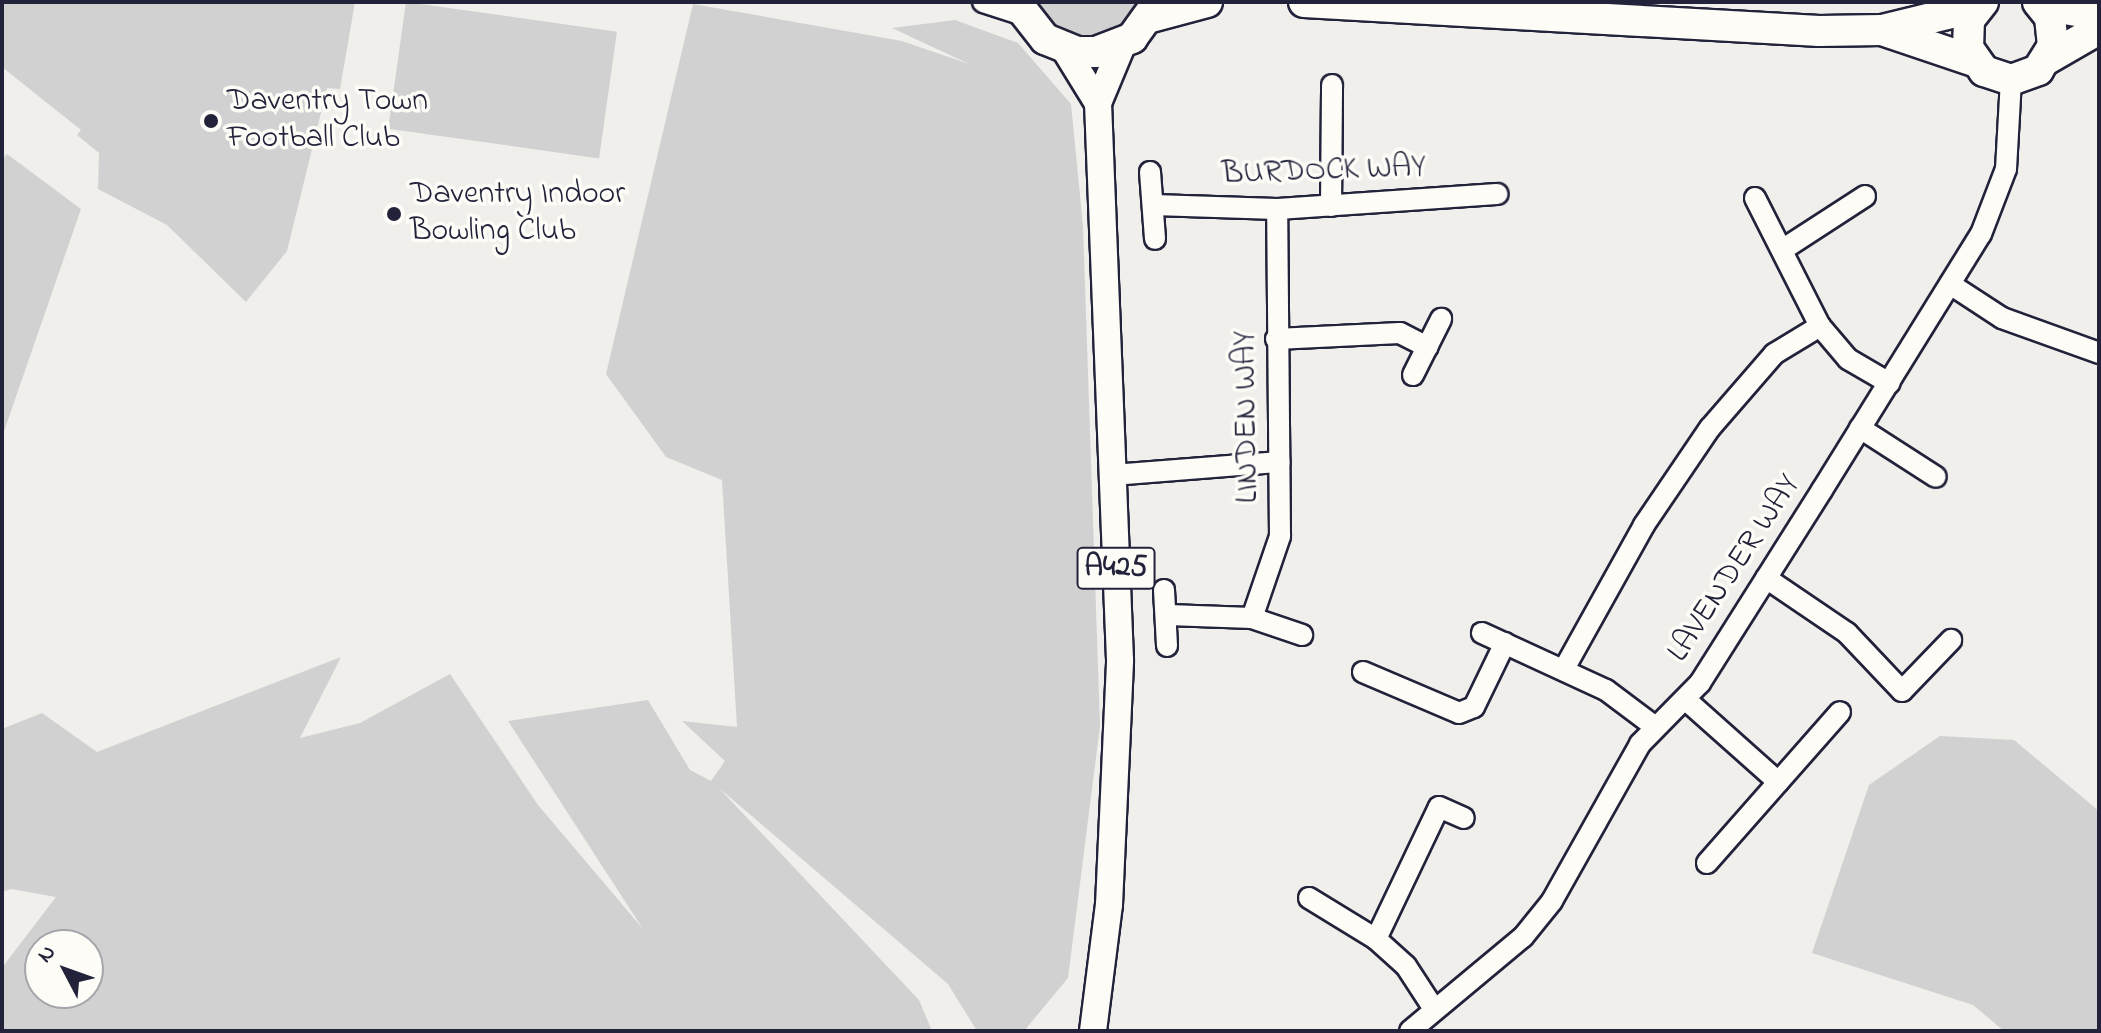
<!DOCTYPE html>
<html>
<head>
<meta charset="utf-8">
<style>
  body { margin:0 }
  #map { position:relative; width:2101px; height:1033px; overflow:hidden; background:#f0efec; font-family:"Indie Flower",sans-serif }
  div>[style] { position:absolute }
  .green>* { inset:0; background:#d2d1d1; transform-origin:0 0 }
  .roads { filter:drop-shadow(2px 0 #22223b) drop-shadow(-2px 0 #22223b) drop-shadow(0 2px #22223b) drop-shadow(0 -2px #22223b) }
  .minor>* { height:20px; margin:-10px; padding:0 10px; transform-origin:10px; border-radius:10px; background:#fdfcf7 }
  .major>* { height:26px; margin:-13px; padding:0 13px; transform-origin:13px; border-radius:13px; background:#fdfcf7 }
  .highway>* { height:30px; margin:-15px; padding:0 15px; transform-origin:15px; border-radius:15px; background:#fdfcf7 }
  .dots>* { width:22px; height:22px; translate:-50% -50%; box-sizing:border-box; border:4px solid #fdfcf7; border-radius:50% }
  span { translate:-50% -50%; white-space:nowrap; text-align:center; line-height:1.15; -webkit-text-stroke:7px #fdfcf7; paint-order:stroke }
  .shield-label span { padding:2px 6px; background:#fdfcf7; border:2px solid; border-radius:6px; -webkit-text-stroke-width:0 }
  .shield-label { font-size:30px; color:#22223b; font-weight:700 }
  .poi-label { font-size:32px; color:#22223b }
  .left { translate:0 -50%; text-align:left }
  .street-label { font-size:32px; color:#22223b }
  .frame { position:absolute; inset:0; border:4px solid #22223b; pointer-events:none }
  .north { position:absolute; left:24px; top:929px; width:80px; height:80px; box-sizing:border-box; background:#fdfcf7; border:2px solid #a5a5ac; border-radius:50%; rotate:311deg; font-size:22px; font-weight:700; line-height:32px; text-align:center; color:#22223b }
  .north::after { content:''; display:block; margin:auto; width:28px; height:36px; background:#22223b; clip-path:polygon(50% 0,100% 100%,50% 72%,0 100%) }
</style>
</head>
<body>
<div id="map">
  <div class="green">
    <div style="clip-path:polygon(2px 2px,355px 2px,340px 89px,327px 88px,287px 251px,246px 302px,167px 225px,98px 189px,99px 153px,77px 135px,81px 130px,2px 67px)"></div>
    <div style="left:406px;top:2px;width:213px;height:128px;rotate:8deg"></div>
    <div style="clip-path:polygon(1035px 2px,1147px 2px,1129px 25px,1092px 39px,1054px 26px)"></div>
    <div style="clip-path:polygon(evenodd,693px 4px,902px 41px,969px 64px,892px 28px,955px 20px,1018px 43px,1071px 104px,1083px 226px,1100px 726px,1068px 978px,1024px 1031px,977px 1031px,948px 984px,719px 788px,919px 1000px,932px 1031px,2px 1031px,4px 965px,56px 897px,11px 889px,2px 892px,2px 729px,42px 713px,97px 752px,341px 657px,300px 738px,360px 723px,450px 674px,538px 805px,643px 929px,508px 721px,648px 700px,690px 770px,711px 781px,725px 761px,682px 721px,737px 727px,722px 480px,666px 457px,606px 374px,693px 4px,40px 945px,88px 945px,88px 993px,40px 993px,40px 945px)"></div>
    <div style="clip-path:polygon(7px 154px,81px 209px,2px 437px,2px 160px)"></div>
    <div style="clip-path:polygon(1940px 736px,2014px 740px,2099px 811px,2099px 1031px,2004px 1031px,1973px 1005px,1812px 953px,1869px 785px)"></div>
  </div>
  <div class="roads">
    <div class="minor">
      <div style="left:983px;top:2px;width:42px;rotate:18deg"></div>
      <div style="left:1150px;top:172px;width:67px;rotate:85.7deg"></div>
      <div style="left:1755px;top:198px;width:144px;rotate:63.1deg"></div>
      <div style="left:1820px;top:326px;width:43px;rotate:49.7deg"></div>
      <div style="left:1848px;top:359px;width:48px;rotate:30.3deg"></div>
      <div style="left:1154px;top:205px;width:123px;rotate:1.9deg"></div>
      <div style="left:1277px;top:209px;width:221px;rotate:-3.9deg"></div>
      <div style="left:1331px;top:206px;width:121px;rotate:-89.5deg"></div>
      <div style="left:1782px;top:250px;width:99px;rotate:-33deg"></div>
      <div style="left:1950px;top:284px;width:62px;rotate:33.2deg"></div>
      <div style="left:2002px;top:318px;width:103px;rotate:19.8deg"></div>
      <div style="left:1276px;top:339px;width:124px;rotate:-2.8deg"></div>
      <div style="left:1400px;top:333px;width:31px;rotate:27deg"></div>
      <div style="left:1413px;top:375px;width:63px;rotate:-63.4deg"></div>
      <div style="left:1860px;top:428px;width:90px;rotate:32.8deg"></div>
      <div style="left:1113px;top:475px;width:167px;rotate:-4.5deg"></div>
      <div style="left:1766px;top:578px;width:98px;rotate:34.2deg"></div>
      <div style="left:1847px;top:633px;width:80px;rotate:46.5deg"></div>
      <div style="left:1902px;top:691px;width:71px;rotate:-46.1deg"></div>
      <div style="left:1164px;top:590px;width:56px;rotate:86.9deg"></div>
      <div style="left:1168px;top:615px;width:84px;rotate:2deg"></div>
      <div style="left:1252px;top:618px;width:53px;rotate:18.8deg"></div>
      <div style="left:1252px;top:618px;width:87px;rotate:-71.1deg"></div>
      <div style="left:1280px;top:536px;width:327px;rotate:-90.5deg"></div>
      <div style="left:1482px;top:633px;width:136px;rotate:24.7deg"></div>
      <div style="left:1606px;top:690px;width:60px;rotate:36.9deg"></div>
      <div style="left:1564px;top:669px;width:165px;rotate:-60.9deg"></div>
      <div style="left:1644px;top:525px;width:117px;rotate:-55.8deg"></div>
      <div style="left:1710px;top:428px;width:98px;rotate:-49.1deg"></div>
      <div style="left:1774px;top:354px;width:54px;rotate:-31.3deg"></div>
      <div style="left:1363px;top:672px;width:104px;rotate:23.1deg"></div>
      <div style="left:1459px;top:713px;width:16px;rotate:-22deg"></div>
      <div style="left:1474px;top:707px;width:71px;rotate:-64.2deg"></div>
      <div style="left:1685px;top:699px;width:125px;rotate:41.7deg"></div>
      <div style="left:1707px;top:863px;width:201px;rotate:-48.6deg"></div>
      <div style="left:1309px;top:898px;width:79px;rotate:31.5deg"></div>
      <div style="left:1376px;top:939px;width:40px;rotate:42deg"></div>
      <div style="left:1406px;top:966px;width:51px;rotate:56.9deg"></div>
      <div style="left:1376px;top:939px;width:146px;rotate:-64.5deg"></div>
      <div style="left:1439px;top:807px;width:27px;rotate:24deg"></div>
      <div style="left:1410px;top:1031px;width:147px;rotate:-39.8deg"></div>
      <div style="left:1523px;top:937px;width:46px;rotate:-51.1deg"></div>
      <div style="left:1552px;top:901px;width:180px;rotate:-60.7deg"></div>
      <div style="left:1640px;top:744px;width:86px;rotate:-45.5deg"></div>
      <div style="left:1700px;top:683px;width:228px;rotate:-57.7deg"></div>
      <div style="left:1822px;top:490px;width:301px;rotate:-58.2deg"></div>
      <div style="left:1981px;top:234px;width:70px;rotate:-69deg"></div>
      <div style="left:2006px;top:169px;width:89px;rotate:-86.8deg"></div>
    </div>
    <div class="major">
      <div style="left:1064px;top:48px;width:65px;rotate:58.3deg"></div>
      <div style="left:1093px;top:1031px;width:127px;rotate:-82.8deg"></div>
      <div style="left:1109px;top:905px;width:245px;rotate:-87.4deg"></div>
      <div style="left:1120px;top:660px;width:557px;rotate:-92.26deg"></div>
      <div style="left:1098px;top:103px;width:65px;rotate:-67.4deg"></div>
    </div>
    <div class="highway">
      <div style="left:1016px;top:2px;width:47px;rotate:51.9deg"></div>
      <div style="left:1045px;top:39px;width:35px;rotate:22deg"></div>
      <div style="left:1077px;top:52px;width:19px"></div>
      <div style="left:1096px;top:52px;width:39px;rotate:-21deg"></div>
      <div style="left:1132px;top:38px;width:44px;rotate:-54.2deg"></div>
      <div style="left:1304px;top:2px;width:516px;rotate:3.22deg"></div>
      <div style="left:1819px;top:31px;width:63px;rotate:-0.9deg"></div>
      <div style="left:1882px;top:30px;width:97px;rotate:-13.7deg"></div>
      <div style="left:1983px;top:2px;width:23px;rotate:128deg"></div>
      <div style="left:1969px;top:20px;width:28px;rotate:92deg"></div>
      <div style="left:1968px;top:48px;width:28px;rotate:55deg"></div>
      <div style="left:1984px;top:71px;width:28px;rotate:18deg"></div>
      <div style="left:2011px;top:80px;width:29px;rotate:-20deg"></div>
      <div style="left:2038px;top:70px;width:28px;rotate:-58deg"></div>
      <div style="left:2053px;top:46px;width:29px;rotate:-96deg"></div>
      <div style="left:2050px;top:17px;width:19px;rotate:-129deg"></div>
      <div style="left:2042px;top:5px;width:58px;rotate:10deg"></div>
      <div style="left:1151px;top:17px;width:58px;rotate:-15deg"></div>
      <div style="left:1882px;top:30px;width:97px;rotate:18.6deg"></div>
      <div style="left:2047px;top:59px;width:60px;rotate:-30deg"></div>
    </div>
  </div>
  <div class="dots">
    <div style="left:211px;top:121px;background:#22223b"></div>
    <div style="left:394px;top:214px;background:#22223b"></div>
  </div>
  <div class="shield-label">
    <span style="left:1116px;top:568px">A425</span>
  </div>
  <div class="poi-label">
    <span class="left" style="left:227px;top:121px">Daventry Town<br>Football Club</span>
    <span class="left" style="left:410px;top:214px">Daventry Indoor<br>Bowling Club</span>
  </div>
  <div class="street-label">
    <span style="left:1324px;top:172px;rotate:-2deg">BURDOCK WAY</span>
    <span style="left:1248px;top:417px;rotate:-91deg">LINDEN WAY</span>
    <span style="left:1735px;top:569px;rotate:-57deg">LAVENDER WAY</span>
  </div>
  <div class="frame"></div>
  <div class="north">N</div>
</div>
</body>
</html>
